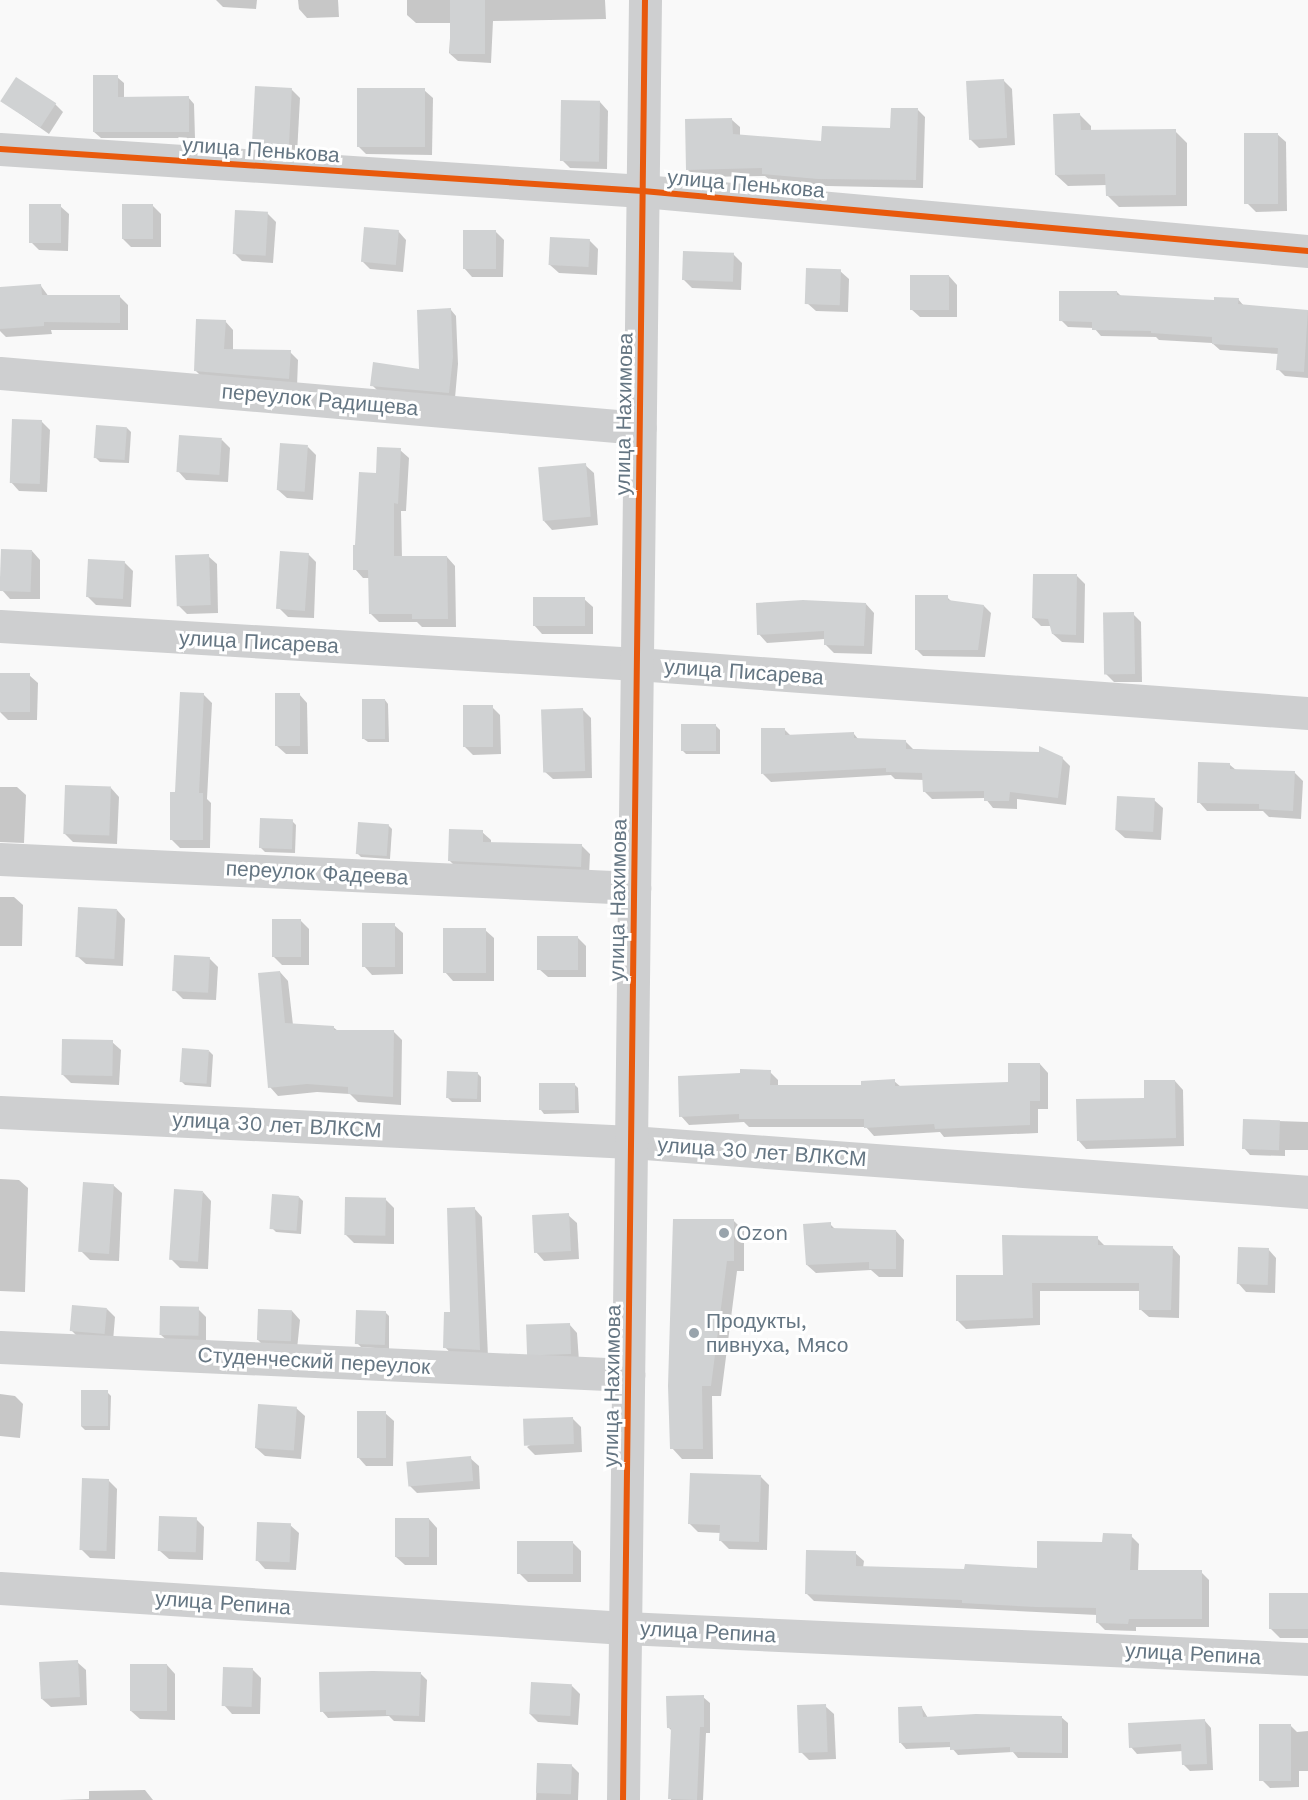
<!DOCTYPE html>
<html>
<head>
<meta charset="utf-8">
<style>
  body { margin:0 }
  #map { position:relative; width:1308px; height:1800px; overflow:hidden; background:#f9f9f9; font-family:"Work Sans",sans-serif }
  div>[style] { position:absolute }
  .shadow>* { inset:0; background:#0003 }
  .building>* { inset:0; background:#d0d2d3; transform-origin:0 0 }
  .minor>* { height:33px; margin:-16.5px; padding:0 16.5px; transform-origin:16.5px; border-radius:16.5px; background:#cecfd0 }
  .cycleway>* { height:6px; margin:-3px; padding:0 3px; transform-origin:3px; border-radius:3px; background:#e8590c }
  .dots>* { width:16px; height:16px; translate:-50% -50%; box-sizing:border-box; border:3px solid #fff; border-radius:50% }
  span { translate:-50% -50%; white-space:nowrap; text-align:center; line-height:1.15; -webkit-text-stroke:6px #fff; paint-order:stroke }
  .street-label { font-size:21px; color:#657683 }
  .poi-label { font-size:21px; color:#657683 }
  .left { translate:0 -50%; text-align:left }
</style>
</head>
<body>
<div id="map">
  <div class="shadow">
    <div style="clip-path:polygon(216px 0,257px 0,256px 9px,223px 7px)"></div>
    <div style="clip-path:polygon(298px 0,338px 0,339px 17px,307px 18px,299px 9px)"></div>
    <div style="clip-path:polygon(407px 0,605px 0,606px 19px,493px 21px,491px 63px,458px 61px,449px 53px,451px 23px,416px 23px,407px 15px)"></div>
    <div style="clip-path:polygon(117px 77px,124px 83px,124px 98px,188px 97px,194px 104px,195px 138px,101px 138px,94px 132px)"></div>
    <div style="clip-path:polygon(1003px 80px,1012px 89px,1015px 145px,979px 148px,970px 139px)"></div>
    <div style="clip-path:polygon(291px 89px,300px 98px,297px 154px,262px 152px,253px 144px)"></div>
    <div style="clip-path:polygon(424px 90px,433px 98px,432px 155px,366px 154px,358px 146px)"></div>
    <div style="clip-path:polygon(2px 101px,55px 104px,63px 112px,49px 134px)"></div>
    <div style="clip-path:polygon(600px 102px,608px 111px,607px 169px,570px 168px,562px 160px)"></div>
    <div style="clip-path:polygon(918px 110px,925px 117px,923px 188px,827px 186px,771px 181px,765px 176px,695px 177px,688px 170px,732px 120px,740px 127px,740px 136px,823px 143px,892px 129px)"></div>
    <div style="clip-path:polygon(1079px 114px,1091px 126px,1091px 131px,1175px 131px,1187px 143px,1187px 206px,1119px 207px,1107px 195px,1107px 185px,1068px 186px,1056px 175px)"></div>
    <div style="clip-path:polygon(1277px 134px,1286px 142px,1287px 211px,1256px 212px,1247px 203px)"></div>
    <div style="clip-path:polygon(152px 205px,161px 214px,161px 247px,131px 247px,123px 239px)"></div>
    <div style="clip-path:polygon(60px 206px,69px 214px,68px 251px,39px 250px,31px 242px)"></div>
    <div style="clip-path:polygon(267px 213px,276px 222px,273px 263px,242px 261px,234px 253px)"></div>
    <div style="clip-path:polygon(398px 231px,406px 240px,403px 272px,370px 269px,362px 261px)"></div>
    <div style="clip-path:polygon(495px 231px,504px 240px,503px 277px,472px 277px,464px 268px)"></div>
    <div style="clip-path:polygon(589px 240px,598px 249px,597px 275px,559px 273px,550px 265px)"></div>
    <div style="clip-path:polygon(733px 254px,742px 263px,741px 290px,692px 288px,684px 280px)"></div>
    <div style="clip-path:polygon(840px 271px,849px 279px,848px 312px,816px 311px,807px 303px)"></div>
    <div style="clip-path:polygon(949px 276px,957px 285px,957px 317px,920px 317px,911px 309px)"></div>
    <div style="clip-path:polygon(41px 286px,49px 297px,119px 296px,128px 305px,128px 330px,51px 330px,52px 334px,6px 337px,0 331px,0 288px)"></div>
    <div style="clip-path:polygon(1117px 292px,1121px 296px,1215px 302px,1238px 299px,1244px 306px,1308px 311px,1308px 378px,1285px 376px,1278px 369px,1279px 354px,1220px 350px,1212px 343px,1159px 340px,1156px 337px,1101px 336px,1094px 328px,1068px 327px,1061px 320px)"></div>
    <div style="clip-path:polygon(451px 310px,456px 316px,458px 364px,455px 398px,378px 391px,372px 385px,421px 371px)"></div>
    <div style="clip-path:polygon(225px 321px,233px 330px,233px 350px,290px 352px,298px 360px,297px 387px,204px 379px,195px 370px)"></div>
    <div style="clip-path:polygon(41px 421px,50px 430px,47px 492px,19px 491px,11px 482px)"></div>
    <div style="clip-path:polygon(127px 428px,131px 432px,129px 463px,100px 462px,96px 458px)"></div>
    <div style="clip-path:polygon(222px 440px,230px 448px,228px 482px,186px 480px,178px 471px)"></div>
    <div style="clip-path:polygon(308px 447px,316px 455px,313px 500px,287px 498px,278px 490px)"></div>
    <div style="clip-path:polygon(400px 450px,409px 458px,406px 511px,401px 511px,402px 558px,447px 557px,455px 566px,456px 627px,422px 627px,417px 622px,379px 622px,371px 614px,370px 578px,363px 578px,355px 569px,377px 475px)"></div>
    <div style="clip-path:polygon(585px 465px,594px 473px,598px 525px,552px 530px,544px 521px)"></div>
    <div style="clip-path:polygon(32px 551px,40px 560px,40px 599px,10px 599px,2px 590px)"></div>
    <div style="clip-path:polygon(308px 554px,316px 562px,314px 618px,288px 617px,279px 608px)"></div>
    <div style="clip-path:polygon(208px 556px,217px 564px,218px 613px,187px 614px,178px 605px)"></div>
    <div style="clip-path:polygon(124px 562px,133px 571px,131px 607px,96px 605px,88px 597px)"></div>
    <div style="clip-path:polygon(1077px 576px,1085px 584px,1084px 643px,1062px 642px,1053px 634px,1051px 626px,1041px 626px,1033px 618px)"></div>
    <div style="clip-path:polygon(947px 597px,952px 602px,984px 606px,991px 613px,985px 657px,923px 656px,916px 649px)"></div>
    <div style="clip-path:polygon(584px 599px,593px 607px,593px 634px,542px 634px,534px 625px)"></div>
    <div style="clip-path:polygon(866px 604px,874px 613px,872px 654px,834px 653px,825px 644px,825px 639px,767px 643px,759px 634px)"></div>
    <div style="clip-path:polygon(1133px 614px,1141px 622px,1142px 682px,1114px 682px,1105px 673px)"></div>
    <div style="clip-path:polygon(29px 675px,38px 683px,37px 720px,8px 720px,0 712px)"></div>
    <div style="clip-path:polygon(203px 694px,212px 703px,207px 799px,211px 803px,210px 848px,180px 848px,171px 839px,176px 794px)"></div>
    <div style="clip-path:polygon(299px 694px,307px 703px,308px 754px,286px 754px,277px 746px)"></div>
    <div style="clip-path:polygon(385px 700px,388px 704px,389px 742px,368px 742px,364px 739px)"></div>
    <div style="clip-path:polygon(492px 707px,500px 715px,501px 754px,473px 755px,465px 747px)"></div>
    <div style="clip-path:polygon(583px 710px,591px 718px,592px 778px,553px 779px,544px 771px)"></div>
    <div style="clip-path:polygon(716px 726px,720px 730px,720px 754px,686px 754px,682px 750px)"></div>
    <div style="clip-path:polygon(784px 729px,791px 736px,854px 734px,859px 740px,905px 741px,913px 749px,1062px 758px,1070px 766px,1066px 805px,1017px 799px,1017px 809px,993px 808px,985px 798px,932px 799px,924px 791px,924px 780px,895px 779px,891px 775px,771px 782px,763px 774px)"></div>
    <div style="clip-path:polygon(1230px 765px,1236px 770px,1294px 772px,1303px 781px,1301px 819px,1269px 817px,1263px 811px,1207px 811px,1199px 802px)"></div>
    <div style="clip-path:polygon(0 787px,17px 787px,26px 795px,24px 843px,0 842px)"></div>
    <div style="clip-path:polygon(111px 788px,119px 797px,117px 844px,73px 842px,64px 833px)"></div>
    <div style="clip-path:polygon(1154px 800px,1163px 808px,1161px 840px,1125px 838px,1116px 830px)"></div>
    <div style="clip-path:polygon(292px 821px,296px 825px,295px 853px,265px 852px,261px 848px)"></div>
    <div style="clip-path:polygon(388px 825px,392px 829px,390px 859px,361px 857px,357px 853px)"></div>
    <div style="clip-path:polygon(482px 832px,491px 840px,491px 844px,581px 845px,590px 854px,589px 875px,458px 869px,449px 860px)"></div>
    <div style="clip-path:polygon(0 897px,14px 897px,23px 905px,22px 946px,0 946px)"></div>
    <div style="clip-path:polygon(117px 910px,125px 919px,123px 966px,86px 964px,77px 956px)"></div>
    <div style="clip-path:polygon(300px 920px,309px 929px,309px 965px,282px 965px,274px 957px)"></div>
    <div style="clip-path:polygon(394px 925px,403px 933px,403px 974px,372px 975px,364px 966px)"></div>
    <div style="clip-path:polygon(485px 930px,494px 938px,494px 981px,453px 981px,445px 972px)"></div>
    <div style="clip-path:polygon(577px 937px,586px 946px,586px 977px,548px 977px,539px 969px)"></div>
    <div style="clip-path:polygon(209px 958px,218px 967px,216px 1000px,183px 999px,174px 990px)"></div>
    <div style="clip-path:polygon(280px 972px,288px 981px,293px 1025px,333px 1027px,338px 1031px,394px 1032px,402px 1040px,401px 1105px,358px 1102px,350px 1094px,317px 1092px,278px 1096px,270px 1087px)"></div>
    <div style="clip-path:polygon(112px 1042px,121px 1050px,119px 1085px,71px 1083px,63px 1075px)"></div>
    <div style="clip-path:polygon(209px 1051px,213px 1055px,211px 1087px,185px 1085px,182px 1082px)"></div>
    <div style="clip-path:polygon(1040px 1064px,1048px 1073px,1048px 1109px,1038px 1109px,1038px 1133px,944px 1137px,940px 1132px,874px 1136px,866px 1127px,749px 1127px,744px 1122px,689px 1125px,681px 1116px,770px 1072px,778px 1080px,778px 1086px,863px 1086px,894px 1081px,901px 1087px,1009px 1083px)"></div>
    <div style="clip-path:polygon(477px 1073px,481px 1077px,481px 1102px,452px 1102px,448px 1098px)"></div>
    <div style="clip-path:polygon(1175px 1081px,1183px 1090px,1184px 1146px,1086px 1149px,1078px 1140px)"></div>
    <div style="clip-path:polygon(574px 1084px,578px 1088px,579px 1113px,544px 1114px,541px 1110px)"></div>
    <div style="clip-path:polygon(1244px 1120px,1308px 1122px,1308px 1150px,1285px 1150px,1285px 1156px,1250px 1155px,1244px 1148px)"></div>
    <div style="clip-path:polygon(0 1179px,19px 1180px,28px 1188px,25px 1292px,0 1291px)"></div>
    <div style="clip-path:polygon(113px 1185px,122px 1193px,119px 1261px,90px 1260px,81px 1251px)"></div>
    <div style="clip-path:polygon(203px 1192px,211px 1201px,208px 1269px,180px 1268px,172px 1260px)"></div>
    <div style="clip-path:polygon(299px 1197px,303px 1201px,301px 1234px,276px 1232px,272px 1228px)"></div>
    <div style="clip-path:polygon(386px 1200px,394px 1208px,394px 1244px,354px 1243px,345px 1234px)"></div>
    <div style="clip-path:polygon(474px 1208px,482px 1217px,488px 1357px,453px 1356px,445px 1347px)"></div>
    <div style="clip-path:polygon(568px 1215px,577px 1223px,579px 1259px,544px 1261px,536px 1252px)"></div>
    <div style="clip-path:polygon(733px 1220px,744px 1231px,744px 1271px,737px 1271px,721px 1396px,712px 1396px,713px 1459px,682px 1459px,672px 1448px)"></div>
    <div style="clip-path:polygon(830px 1224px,836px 1230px,896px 1231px,904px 1240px,903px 1277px,879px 1277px,871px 1270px,816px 1273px,807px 1265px)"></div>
    <div style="clip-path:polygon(1097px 1238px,1106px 1247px,1172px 1247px,1180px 1256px,1179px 1318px,1149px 1317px,1140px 1309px,1141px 1291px,1040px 1291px,1040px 1325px,966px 1329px,957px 1320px,1004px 1277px)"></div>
    <div style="clip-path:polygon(1268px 1249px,1276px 1258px,1275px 1293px,1246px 1292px,1238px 1283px)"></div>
    <div style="clip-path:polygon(107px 1309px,115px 1317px,113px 1341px,80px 1339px,72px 1331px)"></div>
    <div style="clip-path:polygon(198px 1309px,206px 1317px,206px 1345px,170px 1343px,161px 1335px)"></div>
    <div style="clip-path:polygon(292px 1311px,300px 1320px,297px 1349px,265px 1347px,257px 1339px)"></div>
    <div style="clip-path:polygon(385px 1312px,389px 1316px,389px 1349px,361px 1347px,357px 1343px)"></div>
    <div style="clip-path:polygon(569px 1324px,577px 1333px,579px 1361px,537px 1360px,529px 1351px)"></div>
    <div style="clip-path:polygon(107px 1392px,111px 1396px,110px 1430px,85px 1430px,81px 1426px)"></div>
    <div style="clip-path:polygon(0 1394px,15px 1396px,23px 1404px,20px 1438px,0 1436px)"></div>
    <div style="clip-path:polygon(296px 1408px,305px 1416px,301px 1459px,265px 1456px,256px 1448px)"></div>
    <div style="clip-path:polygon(385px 1413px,394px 1421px,393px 1466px,366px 1466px,358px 1457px)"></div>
    <div style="clip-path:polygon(572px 1418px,581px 1427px,582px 1452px,535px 1455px,527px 1447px)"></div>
    <div style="clip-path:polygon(470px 1458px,479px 1466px,480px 1489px,417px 1493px,409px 1485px)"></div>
    <div style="clip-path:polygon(761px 1477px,769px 1485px,767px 1550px,729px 1549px,720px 1540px,721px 1533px,698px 1532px,689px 1523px)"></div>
    <div style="clip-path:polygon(108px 1480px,117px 1489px,115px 1559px,90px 1558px,82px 1550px)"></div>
    <div style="clip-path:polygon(196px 1519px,204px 1527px,203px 1560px,169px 1559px,160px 1551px)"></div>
    <div style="clip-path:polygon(429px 1519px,437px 1528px,437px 1565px,405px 1565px,396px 1557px)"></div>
    <div style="clip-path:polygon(290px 1525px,299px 1533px,296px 1570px,265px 1569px,257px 1560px)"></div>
    <div style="clip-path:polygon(1131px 1536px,1139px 1544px,1138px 1572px,1201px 1572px,1209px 1580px,1209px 1627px,1136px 1627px,1136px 1631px,1105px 1630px,1097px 1622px,1097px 1615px,814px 1601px,806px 1593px,855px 1553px,864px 1561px,863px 1568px,1038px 1570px,1104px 1543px)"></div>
    <div style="clip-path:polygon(572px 1542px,581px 1551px,581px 1582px,528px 1582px,519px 1573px)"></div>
    <div style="clip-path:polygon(1308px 1594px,1308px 1638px,1280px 1638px,1271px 1629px)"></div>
    <div style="clip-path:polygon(77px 1662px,86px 1670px,87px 1705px,51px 1707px,42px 1699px)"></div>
    <div style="clip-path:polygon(167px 1665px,175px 1674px,175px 1720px,140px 1719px,131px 1711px)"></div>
    <div style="clip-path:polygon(252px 1669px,261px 1678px,260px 1714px,232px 1714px,224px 1705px)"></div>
    <div style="clip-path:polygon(421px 1674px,427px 1680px,425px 1722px,394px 1721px,389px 1716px,328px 1718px,322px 1711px)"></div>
    <div style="clip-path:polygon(572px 1686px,580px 1694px,578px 1725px,538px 1722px,530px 1714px)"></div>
    <div style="clip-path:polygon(703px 1697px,710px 1703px,710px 1733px,706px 1733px,703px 1800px,671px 1800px,672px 1731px,668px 1727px)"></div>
    <div style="clip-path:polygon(825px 1706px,834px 1714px,836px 1759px,809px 1760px,801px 1752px)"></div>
    <div style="clip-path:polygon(922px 1708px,928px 1718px,1061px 1717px,1068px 1723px,1068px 1758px,1018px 1758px,1013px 1752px,958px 1755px,951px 1747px,906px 1749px,900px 1742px)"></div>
    <div style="clip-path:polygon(1205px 1721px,1211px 1728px,1213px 1770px,1190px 1771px,1183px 1764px,1183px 1751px,1137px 1754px,1131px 1747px)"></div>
    <div style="clip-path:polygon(1290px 1725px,1297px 1732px,1308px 1731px,1308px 1771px,1299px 1771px,1299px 1787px,1270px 1788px,1262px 1780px)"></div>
    <div style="clip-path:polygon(538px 1764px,572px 1766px,579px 1773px,578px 1800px,536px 1800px)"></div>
    <div style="clip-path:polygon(145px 1790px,153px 1800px,59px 1800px,89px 1799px,89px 1791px)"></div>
  </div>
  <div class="building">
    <div style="left:450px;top:0;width:35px;height:54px"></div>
    <div style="clip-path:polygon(93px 75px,118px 75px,118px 97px,189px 96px,189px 132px,93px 132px)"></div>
    <div style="left:16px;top:77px;width:48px;height:29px;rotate:33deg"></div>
    <div style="left:1004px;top:79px;width:59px;height:38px;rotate:87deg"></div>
    <div style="left:255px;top:86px;width:37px;height:59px;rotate:3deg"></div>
    <div style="left:357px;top:88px;width:68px;height:59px"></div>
    <div style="left:561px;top:100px;width:39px;height:61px;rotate:1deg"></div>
    <div style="clip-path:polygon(891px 108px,918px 108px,916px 180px,818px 179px,762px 174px,762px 168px,686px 170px,685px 119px,732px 118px,733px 134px,821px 141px,822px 126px,890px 128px)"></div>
    <div style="clip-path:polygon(1080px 113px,1081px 130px,1176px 129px,1176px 195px,1106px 196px,1105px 174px,1055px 175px,1053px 114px)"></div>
    <div style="left:1244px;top:133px;width:34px;height:71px"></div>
    <div style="left:29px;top:204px;width:32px;height:39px"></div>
    <div style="left:122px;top:204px;width:31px;height:35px"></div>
    <div style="left:235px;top:210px;width:33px;height:44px;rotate:3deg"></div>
    <div style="left:364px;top:227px;width:35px;height:35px;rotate:5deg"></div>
    <div style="left:463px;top:230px;width:33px;height:39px"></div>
    <div style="left:550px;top:237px;width:40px;height:28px;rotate:3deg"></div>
    <div style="left:683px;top:251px;width:51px;height:29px;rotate:2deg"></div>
    <div style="left:806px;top:268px;width:35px;height:36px;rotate:2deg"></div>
    <div style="left:910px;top:275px;width:39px;height:35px"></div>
    <div style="clip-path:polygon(41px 284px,42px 295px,120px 295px,120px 323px,44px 322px,44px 326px,0 329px,0 287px)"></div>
    <div style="clip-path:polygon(1059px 291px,1117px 291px,1117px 295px,1214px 300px,1214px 297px,1239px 298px,1238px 304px,1308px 310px,1304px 372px,1276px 370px,1278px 348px,1212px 344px,1212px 337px,1151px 333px,1151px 331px,1092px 330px,1092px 322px,1059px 321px)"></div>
    <div style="clip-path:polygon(451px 308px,453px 357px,449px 393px,370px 386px,373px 362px,419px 369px,417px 310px)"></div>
    <div style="clip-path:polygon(196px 319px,226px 320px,224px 349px,291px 350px,289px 379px,194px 371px)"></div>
    <div style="left:12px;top:419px;width:30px;height:64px;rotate:2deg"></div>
    <div style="left:96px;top:425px;width:31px;height:33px;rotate:4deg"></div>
    <div style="left:179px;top:435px;width:43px;height:37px;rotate:4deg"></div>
    <div style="left:280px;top:443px;width:28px;height:47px;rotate:4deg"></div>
    <div style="clip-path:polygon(377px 447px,401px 448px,398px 504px,394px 503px,394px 556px,447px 556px,448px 619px,412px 619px,412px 614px,369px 614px,368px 570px,353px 570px,353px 545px,355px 545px,359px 472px,376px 473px)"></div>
    <div style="left:586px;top:463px;width:54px;height:48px;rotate:85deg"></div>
    <div style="left:1px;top:549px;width:31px;height:42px;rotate:2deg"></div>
    <div style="left:280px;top:551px;width:29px;height:58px;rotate:4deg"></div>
    <div style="left:209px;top:554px;width:51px;height:34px;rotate:88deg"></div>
    <div style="left:88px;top:559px;width:37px;height:38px;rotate:3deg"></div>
    <div style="clip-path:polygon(1033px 574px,1077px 574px,1076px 635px,1052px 634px,1048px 619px,1032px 618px)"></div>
    <div style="clip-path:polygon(915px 595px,948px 595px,948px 600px,984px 605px,978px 650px,915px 650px)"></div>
    <div style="left:533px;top:597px;width:52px;height:29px"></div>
    <div style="clip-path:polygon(803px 600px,866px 603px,864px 646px,824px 645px,824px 631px,757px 635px,756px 603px)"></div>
    <div style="left:1134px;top:612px;width:62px;height:31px;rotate:89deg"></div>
    <div style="left:0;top:673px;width:30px;height:39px"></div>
    <div style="clip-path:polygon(180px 692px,204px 693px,199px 793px,203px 793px,203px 840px,170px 840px,170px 792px,175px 792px)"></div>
    <div style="left:275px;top:693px;width:25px;height:53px"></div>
    <div style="left:362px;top:699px;width:23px;height:40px"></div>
    <div style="left:493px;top:705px;width:42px;height:30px;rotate:90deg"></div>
    <div style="left:583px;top:708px;width:63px;height:42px;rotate:88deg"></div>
    <div style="left:681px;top:724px;width:35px;height:27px"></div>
    <div style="clip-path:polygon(761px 728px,785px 728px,785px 735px,854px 732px,854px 738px,906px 740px,906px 749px,1039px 752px,1039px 746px,1063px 757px,1058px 798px,1010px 792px,1009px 801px,984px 801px,984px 791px,923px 792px,922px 773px,886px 772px,886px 768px,761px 774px)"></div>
    <div style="clip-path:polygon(1198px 762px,1230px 763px,1230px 769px,1295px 771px,1293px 811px,1259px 809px,1259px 804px,1197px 803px)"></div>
    <div style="left:65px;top:785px;width:46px;height:49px;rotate:2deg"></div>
    <div style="left:1117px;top:796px;width:38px;height:34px;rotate:3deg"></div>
    <div style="left:260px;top:818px;width:33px;height:30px;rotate:2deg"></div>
    <div style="left:358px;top:822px;width:31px;height:32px;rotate:4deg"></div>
    <div style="clip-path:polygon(449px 829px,483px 830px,483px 842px,582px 844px,581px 867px,448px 861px)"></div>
    <div style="left:78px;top:907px;width:39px;height:50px;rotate:3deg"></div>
    <div style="left:272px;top:919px;width:29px;height:38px"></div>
    <div style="left:395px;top:923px;width:44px;height:33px;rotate:90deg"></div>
    <div style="left:443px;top:928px;width:43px;height:45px"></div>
    <div style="left:537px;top:936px;width:41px;height:34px"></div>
    <div style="left:174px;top:955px;width:36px;height:36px;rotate:3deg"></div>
    <div style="clip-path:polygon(280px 971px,285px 1023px,334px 1026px,334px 1030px,394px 1030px,393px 1097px,348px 1094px,348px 1087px,307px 1084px,268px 1088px,258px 973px)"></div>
    <div style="left:62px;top:1039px;width:51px;height:36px;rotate:1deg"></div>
    <div style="left:182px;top:1048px;width:27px;height:34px;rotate:4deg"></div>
    <div style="clip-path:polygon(1008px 1063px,1040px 1063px,1040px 1101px,1030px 1101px,1030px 1125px,935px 1129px,934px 1124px,864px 1128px,864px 1119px,739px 1119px,739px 1114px,679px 1117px,678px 1076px,740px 1073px,740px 1069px,771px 1070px,770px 1085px,861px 1085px,861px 1081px,895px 1079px,895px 1086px,1008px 1082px)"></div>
    <div style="left:447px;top:1071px;width:31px;height:27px;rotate:2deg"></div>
    <div style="clip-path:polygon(1144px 1080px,1175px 1080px,1176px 1138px,1077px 1141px,1076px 1099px,1144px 1098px)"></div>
    <div style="left:575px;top:1083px;width:27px;height:36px;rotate:90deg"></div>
    <div style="left:1243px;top:1119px;width:37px;height:30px;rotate:2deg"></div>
    <div style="left:83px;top:1182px;width:31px;height:70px;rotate:4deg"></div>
    <div style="left:174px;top:1189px;width:29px;height:71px;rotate:4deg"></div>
    <div style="left:272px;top:1194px;width:27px;height:35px;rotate:4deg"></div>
    <div style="left:345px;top:1197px;width:41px;height:38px;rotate:1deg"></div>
    <div style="clip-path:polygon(475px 1207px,480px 1350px,443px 1348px,444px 1312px,450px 1312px,447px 1208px)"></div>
    <div style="left:569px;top:1213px;width:38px;height:37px;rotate:87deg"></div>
    <div style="clip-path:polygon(673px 1219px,734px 1219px,734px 1261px,727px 1261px,711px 1386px,702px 1386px,703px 1449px,670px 1449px,668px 1386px)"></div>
    <div style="clip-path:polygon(831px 1222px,831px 1228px,896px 1230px,896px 1269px,869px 1269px,869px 1262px,806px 1265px,803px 1224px)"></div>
    <div style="clip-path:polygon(1002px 1235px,1098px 1236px,1098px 1245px,1173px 1246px,1171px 1310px,1139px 1310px,1139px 1283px,1032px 1283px,1033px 1318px,956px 1321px,956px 1275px,1003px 1275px)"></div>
    <div style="left:1238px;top:1247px;width:31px;height:37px;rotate:2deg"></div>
    <div style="left:72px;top:1305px;width:35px;height:26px;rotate:5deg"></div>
    <div style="left:160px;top:1306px;width:39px;height:29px;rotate:1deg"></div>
    <div style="left:258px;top:1309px;width:34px;height:31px;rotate:2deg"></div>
    <div style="left:356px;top:1310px;width:30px;height:34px;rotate:2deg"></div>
    <div style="left:570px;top:1323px;width:31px;height:44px;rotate:88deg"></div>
    <div style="left:81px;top:1390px;width:27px;height:36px"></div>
    <div style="left:258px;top:1404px;width:39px;height:44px;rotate:4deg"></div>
    <div style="left:357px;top:1411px;width:29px;height:47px"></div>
    <div style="left:573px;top:1417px;width:27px;height:50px;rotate:88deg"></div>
    <div style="left:471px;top:1456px;width:25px;height:65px;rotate:85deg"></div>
    <div style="clip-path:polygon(690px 1473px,761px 1475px,759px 1542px,719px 1541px,720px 1525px,688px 1524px)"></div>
    <div style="left:82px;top:1478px;width:27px;height:72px;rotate:2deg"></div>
    <div style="left:159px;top:1516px;width:38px;height:35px;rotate:2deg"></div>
    <div style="left:395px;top:1518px;width:34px;height:39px"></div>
    <div style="left:257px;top:1522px;width:34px;height:39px;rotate:2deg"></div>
    <div style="clip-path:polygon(1103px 1533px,1132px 1534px,1130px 1570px,1202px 1570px,1202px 1619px,1129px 1619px,1128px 1624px,1096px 1623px,1096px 1608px,1036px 1607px,962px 1603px,962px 1600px,805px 1594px,806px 1550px,856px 1551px,856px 1566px,964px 1569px,965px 1564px,1037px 1568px,1037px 1541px,1102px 1542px)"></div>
    <div style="left:517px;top:1541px;width:56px;height:33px"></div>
    <div style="left:1308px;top:1593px;width:36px;height:39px;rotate:90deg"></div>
    <div style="left:78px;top:1660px;width:37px;height:39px;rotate:87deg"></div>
    <div style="left:130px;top:1664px;width:37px;height:47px"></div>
    <div style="left:223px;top:1667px;width:30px;height:39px;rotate:2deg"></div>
    <div style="clip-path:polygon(373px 1671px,421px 1672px,419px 1716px,386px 1715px,386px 1710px,320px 1712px,319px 1672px)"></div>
    <div style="left:531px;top:1682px;width:41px;height:32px;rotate:3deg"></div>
    <div style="clip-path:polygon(704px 1695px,704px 1727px,700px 1727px,697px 1800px,668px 1799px,671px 1728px,667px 1728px,666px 1696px)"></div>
    <div style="left:826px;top:1704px;width:48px;height:29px;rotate:88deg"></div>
    <div style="clip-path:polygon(922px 1706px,923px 1717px,976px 1714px,1062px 1716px,1062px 1753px,1010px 1752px,1010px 1747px,950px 1750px,950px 1742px,899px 1743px,898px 1707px)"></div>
    <div style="clip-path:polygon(1205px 1719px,1207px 1764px,1182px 1765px,1181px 1744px,1129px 1748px,1128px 1723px)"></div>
    <div style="left:1259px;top:1724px;width:32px;height:57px"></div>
    <div style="left:537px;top:1763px;width:35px;height:30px;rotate:2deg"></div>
  </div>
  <div class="minor">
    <div style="left:0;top:149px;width:644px;rotate:3.74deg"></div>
    <div style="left:643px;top:191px;width:668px;rotate:5.16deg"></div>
    <div style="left:0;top:373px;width:642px;rotate:4.91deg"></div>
    <div style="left:0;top:626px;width:638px;rotate:3.41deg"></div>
    <div style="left:637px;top:664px;width:673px;rotate:4.18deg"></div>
    <div style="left:0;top:859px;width:635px;rotate:2.62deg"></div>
    <div style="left:0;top:1112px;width:632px;rotate:2.72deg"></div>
    <div style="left:631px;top:1142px;width:679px;rotate:4.22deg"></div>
    <div style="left:0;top:1347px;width:629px;rotate:2.55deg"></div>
    <div style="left:0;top:1588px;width:626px;rotate:3.66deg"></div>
    <div style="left:625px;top:1628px;width:684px;rotate:2.6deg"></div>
    <div style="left:623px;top:1800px;width:1800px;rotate:-89.3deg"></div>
  </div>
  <div class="cycleway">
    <div style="left:0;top:149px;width:644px;rotate:3.74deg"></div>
    <div style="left:643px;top:191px;width:668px;rotate:5.16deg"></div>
    <div style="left:623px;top:1800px;width:1800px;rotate:-89.3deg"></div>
  </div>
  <div class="dots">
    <div style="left:724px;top:1233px;background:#99a4ac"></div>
    <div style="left:694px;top:1333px;background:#99a4ac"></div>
  </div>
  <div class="street-label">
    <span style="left:261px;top:150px;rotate:4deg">улица Пенькова</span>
    <span style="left:746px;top:184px;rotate:5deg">улица Пенькова</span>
    <span style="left:320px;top:400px;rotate:5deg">переулок Радищева</span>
    <span style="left:624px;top:414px;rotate:-89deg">улица Нахимова</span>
    <span style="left:259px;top:642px;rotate:3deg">улица Писарева</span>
    <span style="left:744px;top:672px;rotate:4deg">улица Писарева</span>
    <span style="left:317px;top:873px;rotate:3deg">переулок Фадеева</span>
    <span style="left:618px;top:900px;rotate:-89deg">улица Нахимова</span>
    <span style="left:277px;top:1125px;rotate:3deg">улица 30 лет ВЛКСМ</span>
    <span style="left:762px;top:1152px;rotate:4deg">улица 30 лет ВЛКСМ</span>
    <span style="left:314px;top:1361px;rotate:3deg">Студенческий переулок</span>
    <span style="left:612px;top:1386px;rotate:-89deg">улица Нахимова</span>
    <span style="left:223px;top:1603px;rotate:4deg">улица Репина</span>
    <span style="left:708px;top:1632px;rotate:3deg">улица Репина</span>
    <span style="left:1193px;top:1654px;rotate:3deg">улица Репина</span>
  </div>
  <div class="poi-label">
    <span class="left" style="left:736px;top:1233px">Ozon</span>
    <span class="left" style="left:706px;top:1333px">Продукты,<br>пивнуха, Мясо</span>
  </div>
</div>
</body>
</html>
